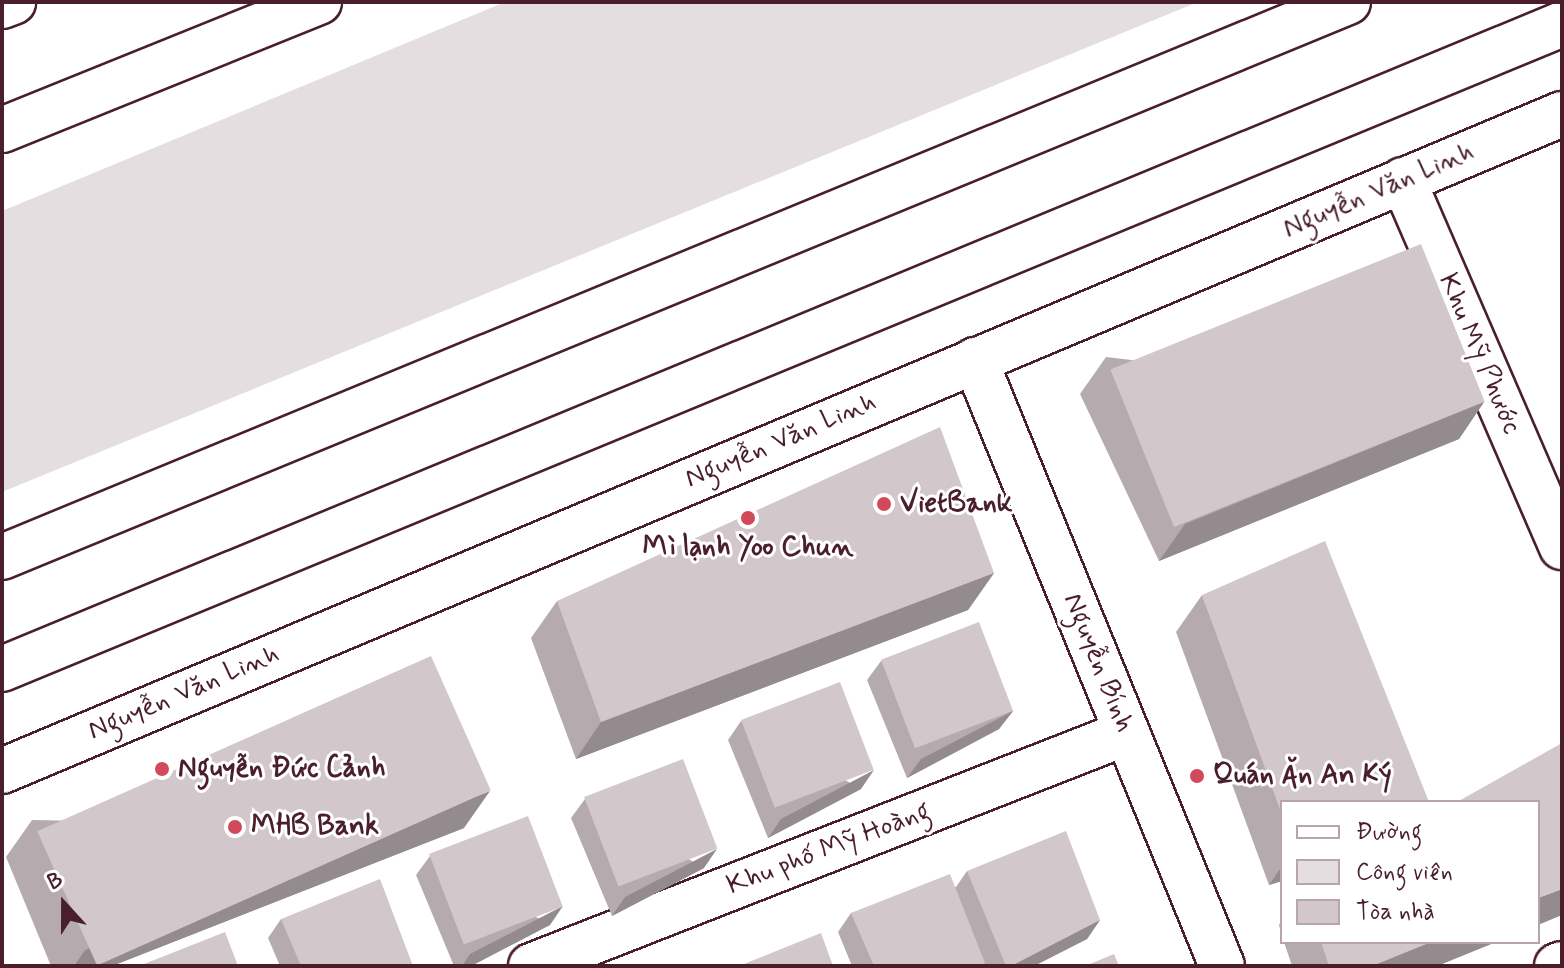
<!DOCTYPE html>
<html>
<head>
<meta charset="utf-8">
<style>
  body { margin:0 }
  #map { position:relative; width:1564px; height:968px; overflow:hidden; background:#fff; font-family:Mynerve,sans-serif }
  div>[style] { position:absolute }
  .green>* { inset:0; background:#e5dee0 }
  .roads { filter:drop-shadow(2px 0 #4a1f2b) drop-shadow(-2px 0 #4a1f2b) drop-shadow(0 2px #4a1f2b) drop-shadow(0 -2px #4a1f2b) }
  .street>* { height:44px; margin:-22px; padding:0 22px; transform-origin:22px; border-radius:22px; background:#fff }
  .primary>* { height:44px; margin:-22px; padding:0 22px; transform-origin:22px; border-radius:22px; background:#fff }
  .highway>* { height:44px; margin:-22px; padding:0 22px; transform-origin:22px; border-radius:22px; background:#fff }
  .wall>* { inset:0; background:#b5abaf }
  .shaded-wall>* { inset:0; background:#938b8e }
  .building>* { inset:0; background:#d2c7cb; transform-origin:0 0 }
  .dots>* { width:22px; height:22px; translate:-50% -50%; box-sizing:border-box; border:4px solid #fff; border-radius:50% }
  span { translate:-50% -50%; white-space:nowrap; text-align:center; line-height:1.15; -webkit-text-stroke:6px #fff; paint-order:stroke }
  .street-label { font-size:28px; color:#4a1f2b }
  .poi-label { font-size:28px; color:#4a1f2b; font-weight:700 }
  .left { translate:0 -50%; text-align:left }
  .frame { position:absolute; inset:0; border:4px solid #4a1f2b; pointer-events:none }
  .legend { position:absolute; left:1280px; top:800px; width:260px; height:144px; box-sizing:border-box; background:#fff; border:2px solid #b7a5aa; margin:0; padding:10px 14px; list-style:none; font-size:24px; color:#4a1f2b }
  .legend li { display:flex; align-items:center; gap:16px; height:40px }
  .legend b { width:40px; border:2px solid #b7a5aa }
  .north { position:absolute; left:24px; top:864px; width:80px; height:80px; -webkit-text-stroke:6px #fff; paint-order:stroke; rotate:339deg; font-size:22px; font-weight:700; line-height:32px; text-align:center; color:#4a1f2b }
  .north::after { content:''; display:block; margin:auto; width:28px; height:36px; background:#4a1f2b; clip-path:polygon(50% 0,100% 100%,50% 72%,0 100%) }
</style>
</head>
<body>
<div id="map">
  <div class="green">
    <div style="clip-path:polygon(505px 2px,1198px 2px,2px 492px,2px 211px)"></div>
  </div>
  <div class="roads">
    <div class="street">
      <div style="left:1403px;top:180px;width:400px;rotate:66.6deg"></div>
      <div style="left:975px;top:360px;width:654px;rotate:67.82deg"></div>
      <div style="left:531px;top:966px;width:639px;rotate:-21.39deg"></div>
      <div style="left:1557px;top:966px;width:5px;rotate:-22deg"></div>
    </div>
    <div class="primary">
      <div style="left:2px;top:771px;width:1693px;rotate:-22.84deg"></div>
    </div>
    <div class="highway">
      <div style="left:2px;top:6px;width:12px;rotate:-20deg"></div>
      <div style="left:2px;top:130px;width:342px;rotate:-22deg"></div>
      <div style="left:2px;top:557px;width:1456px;rotate:-22.41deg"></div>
      <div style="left:2px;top:669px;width:1688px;rotate:-22.46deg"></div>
    </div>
  </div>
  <div class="wall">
    <div style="clip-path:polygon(1106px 357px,1484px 402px,1459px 439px,1159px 561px,1080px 394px)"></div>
    <div style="clip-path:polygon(994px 573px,968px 610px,576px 759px,531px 638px,557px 601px)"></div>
    <div style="clip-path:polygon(1202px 595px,1282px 802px,1282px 881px,1269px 885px,1176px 632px)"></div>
    <div style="clip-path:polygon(881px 661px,1013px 711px,999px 729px,907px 778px,867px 680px)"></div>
    <div style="clip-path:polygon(741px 721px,861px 789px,768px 838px,728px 740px)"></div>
    <div style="clip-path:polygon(585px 799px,704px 868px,612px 916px,571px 818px)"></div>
    <div style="clip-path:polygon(32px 820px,464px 828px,112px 966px,51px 966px,6px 857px)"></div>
    <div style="clip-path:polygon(430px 856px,550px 925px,471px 966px,454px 966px,416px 875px)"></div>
    <div style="clip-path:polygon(967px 871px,1100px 920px,1087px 939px,1034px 966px,985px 966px,984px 964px,983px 966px,852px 966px,838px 932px,851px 913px,956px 887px)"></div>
    <div style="clip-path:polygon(281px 919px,413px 966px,280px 966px,268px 938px)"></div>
    <div style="clip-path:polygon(1282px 920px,1282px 936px,1279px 925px)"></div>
    <div style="clip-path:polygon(1284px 942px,1496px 942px,1437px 966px,1292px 966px)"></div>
  </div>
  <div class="shaded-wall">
    <div style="clip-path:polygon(1484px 402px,1459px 439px,1159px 561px,1185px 524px)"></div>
    <div style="clip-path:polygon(994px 573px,968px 610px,576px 759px,601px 722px)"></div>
    <div style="clip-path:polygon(1013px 711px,999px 729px,907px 778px,921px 759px)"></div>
    <div style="clip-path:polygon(874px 770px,861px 789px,768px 838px,781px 819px)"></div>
    <div style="clip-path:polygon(490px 791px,464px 828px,112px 966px,74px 966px,85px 950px)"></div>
    <div style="clip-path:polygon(717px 849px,704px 868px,612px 916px,625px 897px)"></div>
    <div style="clip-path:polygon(1282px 866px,1282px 881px,1269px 885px)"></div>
    <div style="clip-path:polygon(1562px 889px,1562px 915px,1538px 925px,1538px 898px)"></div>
    <div style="clip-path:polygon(563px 906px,550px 925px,471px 966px,462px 966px,470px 954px)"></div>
    <div style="clip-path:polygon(1100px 920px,1087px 939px,1034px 966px,1011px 966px)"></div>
    <div style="clip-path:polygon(1431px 942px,1496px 942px,1437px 966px,1372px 966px)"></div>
  </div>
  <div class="building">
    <div style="left:1421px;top:244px;width:170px;height:335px;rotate:68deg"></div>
    <div style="clip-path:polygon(940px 427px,994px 573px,601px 722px,557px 601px)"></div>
    <div style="clip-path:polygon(1325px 541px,1429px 802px,1282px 802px,1282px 815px,1202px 595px)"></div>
    <div style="left:979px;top:622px;width:95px;height:105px;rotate:69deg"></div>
    <div style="left:431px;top:656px;width:147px;height:431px;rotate:66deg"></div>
    <div style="left:840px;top:682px;width:94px;height:106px;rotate:69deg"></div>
    <div style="clip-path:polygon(1562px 743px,1562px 889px,1538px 898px,1538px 802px,1457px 802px)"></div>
    <div style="left:683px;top:759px;width:96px;height:106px;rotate:69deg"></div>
    <div style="left:528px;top:816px;width:97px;height:106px;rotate:69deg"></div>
    <div style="clip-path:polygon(1066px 831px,1100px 920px,1011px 966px,1006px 966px,967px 871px)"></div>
    <div style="clip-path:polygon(950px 874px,985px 963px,979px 966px,874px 966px,851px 913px)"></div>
    <div style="clip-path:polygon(380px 879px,413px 966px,301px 966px,281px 919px)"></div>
    <div style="clip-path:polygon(225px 932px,238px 966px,139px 966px)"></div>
    <div style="clip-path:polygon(821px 933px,833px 966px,739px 966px)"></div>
    <div style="clip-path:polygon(1321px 942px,1431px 942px,1372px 966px,1329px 966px)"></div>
    <div style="clip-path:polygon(1114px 954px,1119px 966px,1085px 966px)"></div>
  </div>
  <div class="dots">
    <div style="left:884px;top:504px;background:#d1495b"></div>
    <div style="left:748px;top:518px;background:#d1495b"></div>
    <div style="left:162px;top:769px;background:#d1495b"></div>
    <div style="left:1197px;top:776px;background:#d1495b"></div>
    <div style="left:235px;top:827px;background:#d1495b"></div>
  </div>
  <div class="street-label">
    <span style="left:1379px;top:191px;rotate:-23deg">Nguyễn Văn Linh</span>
    <span style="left:1479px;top:354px;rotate:67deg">Khu Mỹ Phước</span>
    <span style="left:781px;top:441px;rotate:-23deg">Nguyễn Văn Linh</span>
    <span style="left:1098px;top:663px;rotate:68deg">Nguyễn Bính</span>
    <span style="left:184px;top:693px;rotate:-23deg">Nguyễn Văn Linh</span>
    <span style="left:829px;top:849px;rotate:-21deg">Khu phố Mỹ Hoàng</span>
  </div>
  <div class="poi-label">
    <span class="left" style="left:900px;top:504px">VietBank</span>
    <span style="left:748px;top:548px">Mì lạnh Yoo Chun</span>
    <span class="left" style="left:178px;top:769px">Nguyễn Đức Cảnh</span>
    <span class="left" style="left:1213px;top:776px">Quán Ăn An Ký</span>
    <span class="left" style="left:251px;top:827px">MHB Bank</span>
  </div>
  <div class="frame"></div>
  <ul class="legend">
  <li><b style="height:10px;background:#fff"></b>Đường</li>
  <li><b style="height:22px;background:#e5dee0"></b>Công viên</li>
  <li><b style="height:22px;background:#d2c7cb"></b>Tòa nhà</li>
  </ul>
  <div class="north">B</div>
</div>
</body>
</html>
